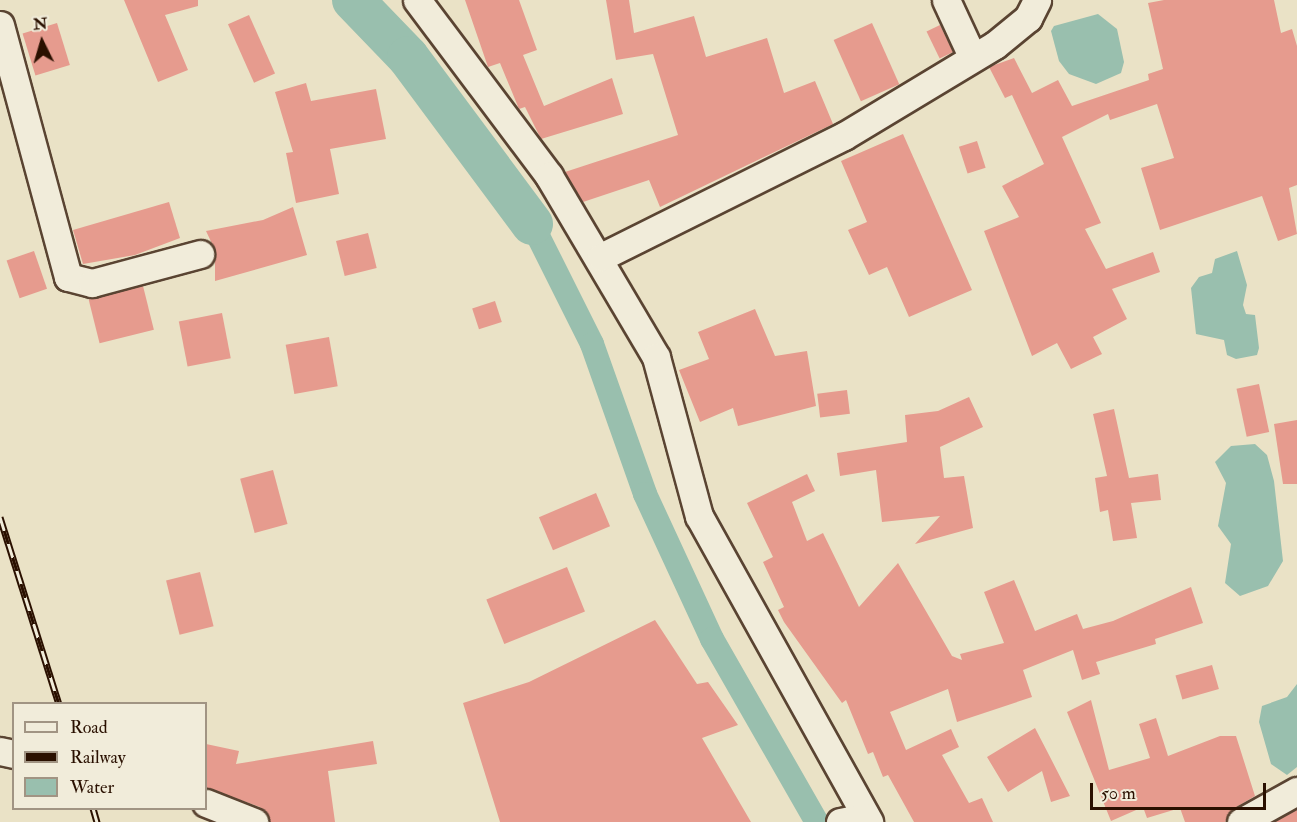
<!DOCTYPE html>
<html>
<head>
<meta charset="utf-8">
<style>
  body { margin:0 }
  #map { position:relative; width:1297px; height:822px; overflow:hidden; background:#eae2c6; font-family:"IM FELL Double Pica",serif }
  div>[style] { position:absolute }
  .water>* { inset:0; background:#99bfae }
  .canal>* { height:24px; margin:-12px; padding:0 12px; transform-origin:12px; border-radius:12px; background:#99bfae }
  .river>* { height:42px; margin:-21px; padding:0 21px; transform-origin:21px; border-radius:21px; background:#99bfae }
  .building>* { inset:0; background:#e69b8e; transform-origin:0 0 }
  .roads { filter:drop-shadow(2px 0 #5a4432) drop-shadow(-2px 0 #5a4432) drop-shadow(0 2px #5a4432) drop-shadow(0 -2px #5a4432) }
  .minor>* { height:27px; margin:-13.5px; padding:0 13.5px; transform-origin:13.5px; border-radius:13.5px; background:#f1ecda }
  .rail>* { height:7px; margin-top:-3.5px; transform-origin:0; background:repeating-linear-gradient(90deg,#f1ecda 0 14px,#2a1000 0 28px); box-sizing:border-box; border-block:2px solid #2a1000 }
  span { translate:-50% -50%; white-space:nowrap; text-align:center; line-height:1.15; -webkit-text-stroke:4.5px #f1ecda; paint-order:stroke }
  .legend { position:absolute; left:12px; top:702px; width:195px; height:108px; box-sizing:border-box; background:#f1ecda; border:2px solid #a19483; margin:0; padding:8px 10px; list-style:none; font-size:18px; color:#2a1000 }
  .legend li { display:flex; align-items:center; gap:12px; height:30px }
  .legend b { width:30px; border:2px solid #a19483 }
  .north { position:absolute; left:12px; top:12px; width:60px; height:60px; -webkit-text-stroke:4px #f1ecda; paint-order:stroke; rotate:355deg; font-size:16px; font-weight:700; line-height:24px; text-align:center; color:#2a1000 }
  .north::after { content:''; display:block; margin:auto; width:21px; height:27px; background:#2a1000; clip-path:polygon(50% 0,100% 100%,50% 72%,0 100%) }
  .scale { position:absolute; left:1090px; top:783px; width:176px; height:27px; box-sizing:border-box; border:3px solid #2a1000; border-top:0; padding-left:8px; font-size:18px; line-height:21px; white-space:nowrap; color:#2a1000; -webkit-text-stroke:4px #f1ecda; paint-order:stroke }
</style>
</head>
<body>
<div id="map">
  <div class="water">
    <div style="clip-path:polygon(1098px 14px,1117px 29px,1124px 62px,1121px 73px,1096px 84px,1069px 74px,1059px 61px,1051px 31px,1054px 26px)"></div>
    <div style="clip-path:polygon(1237px 251px,1247px 285px,1243px 305px,1246px 314px,1255px 315px,1259px 348px,1257px 355px,1236px 359px,1227px 355px,1224px 340px,1196px 334px,1191px 288px,1199px 277px,1212px 273px,1215px 259px)"></div>
    <div style="clip-path:polygon(1255px 444px,1267px 455px,1274px 481px,1283px 561px,1268px 586px,1240px 596px,1225px 583px,1231px 544px,1218px 526px,1226px 483px,1215px 462px,1231px 446px)"></div>
    <div style="clip-path:polygon(1297px 684px,1297px 767px,1287px 775px,1271px 764px,1259px 722px,1262px 706px,1287px 697px)"></div>
  </div>
  <div class="canal">
    <div style="left:532px;top:224px;width:134px;rotate:63.4deg"></div>
    <div style="left:592px;top:344px;width:159px;rotate:70.5deg"></div>
    <div style="left:645px;top:494px;width:160px;rotate:65.2deg"></div>
    <div style="left:712px;top:639px;width:211px;rotate:60.2deg"></div>
  </div>
  <div class="river">
    <div style="left:353px;top:0;width:79px;rotate:46deg"></div>
    <div style="left:408px;top:57px;width:208px;rotate:53.4deg"></div>
  </div>
  <div class="building">
    <div style="clip-path:polygon(124px 0,198px 0,198px 6px,165px 15px,188px 70px,158px 82px)"></div>
    <div style="clip-path:polygon(465px 0,519px 0,537px 50px,523px 55px,544px 106px,612px 78px,623px 114px,541px 139px,525px 107px,519px 109px,500px 63px,488px 67px)"></div>
    <div style="clip-path:polygon(606px 0,629px 0,634px 33px,694px 16px,706px 57px,767px 38px,784px 93px,815px 81px,833px 124px,660px 207px,649px 180px,583px 202px,565px 172px,678px 135px,653px 54px,616px 60px)"></div>
    <div style="clip-path:polygon(1164px 0,1274px 0,1281px 33px,1292px 29px,1297px 46px,1297px 185px,1289px 188px,1297px 234px,1278px 241px,1262px 196px,1160px 230px,1141px 168px,1174px 158px,1157px 104px,1110px 120px,1108px 114px,1062px 137px,1101px 223px,1085px 229px,1106px 269px,1153px 252px,1160px 272px,1112px 289px,1127px 319px,1093px 337px,1102px 354px,1071px 369px,1057px 343px,1032px 356px,984px 231px,1019px 217px,1002px 186px,1044px 164px,1012px 95px,1005px 98px,989px 67px,1014px 58px,1032px 93px,1058px 80px,1072px 106px,1149px 80px,1148px 74px,1163px 69px,1148px 3px)"></div>
    <div style="left:249px;top:15px;width:64px;height:23px;rotate:66deg"></div>
    <div style="left:57px;top:23px;width:44px;height:36px;rotate:73deg"></div>
    <div style="left:872px;top:23px;width:67px;height:42px;rotate:66deg"></div>
    <div style="left:940px;top:25px;width:30px;height:15px;rotate:64deg"></div>
    <div style="clip-path:polygon(306px 83px,311px 101px,376px 89px,386px 139px,330px 149px,339px 194px,296px 203px,286px 153px,293px 152px,275px 92px)"></div>
    <div style="clip-path:polygon(903px 134px,972px 290px,909px 317px,887px 267px,869px 275px,848px 230px,867px 222px,841px 161px)"></div>
    <div style="left:977px;top:141px;width:28px;height:19px;rotate:72deg"></div>
    <div style="clip-path:polygon(169px 202px,180px 238px,135px 255px,83px 264px,73px 230px)"></div>
    <div style="clip-path:polygon(293px 207px,307px 255px,215px 281px,215px 250px,206px 231px,263px 220px)"></div>
    <div style="left:368px;top:233px;width:36px;height:33px;rotate:76deg"></div>
    <div style="left:34px;top:251px;width:40px;height:29px;rotate:71deg"></div>
    <div style="left:143px;top:286px;width:45px;height:56px;rotate:76deg"></div>
    <div style="left:495px;top:301px;width:22px;height:24px;rotate:72deg"></div>
    <div style="clip-path:polygon(755px 309px,775px 356px,807px 351px,816px 406px,738px 426px,733px 408px,700px 422px,679px 370px,709px 359px,698px 332px)"></div>
    <div style="left:222px;top:313px;width:46px;height:44px;rotate:79deg"></div>
    <div style="left:329px;top:337px;width:50px;height:44px;rotate:80deg"></div>
    <div style="left:1259px;top:384px;width:49px;height:23px;rotate:78deg"></div>
    <div style="left:847px;top:390px;width:24px;height:30px;rotate:83deg"></div>
    <div style="clip-path:polygon(969px 397px,983px 427px,940px 447px,944px 478px,964px 476px,973px 528px,915px 544px,940px 516px,882px 522px,876px 470px,840px 476px,837px 453px,907px 442px,905px 415px,938px 411px)"></div>
    <div style="clip-path:polygon(1114px 409px,1129px 478px,1158px 474px,1161px 500px,1131px 503px,1137px 538px,1113px 541px,1108px 510px,1100px 512px,1095px 478px,1107px 476px,1093px 414px)"></div>
    <div style="clip-path:polygon(1297px 420px,1297px 484px,1283px 484px,1274px 424px)"></div>
    <div style="left:273px;top:470px;width:56px;height:34px;rotate:75deg"></div>
    <div style="clip-path:polygon(807px 474px,815px 491px,792px 502px,807px 541px,823px 533px,859px 607px,898px 563px,952px 656px,962px 660px,960px 654px,1004px 643px,984px 592px,1014px 580px,1035px 631px,1077px 614px,1083px 629px,1113px 621px,1191px 587px,1203px 623px,1155px 639px,1156px 644px,1096px 662px,1100px 674px,1082px 680px,1073px 650px,1023px 670px,1032px 697px,957px 722px,948px 689px,890px 712px,906px 750px,951px 729px,959px 747px,942px 755px,969px 803px,982px 798px,993px 822px,914px 822px,888px 775px,883px 777px,873px 752px,868px 754px,846px 700px,842px 703px,784px 622px,778px 610px,784px 607px,763px 562px,773px 557px,747px 503px)"></div>
    <div style="left:596px;top:493px;width:36px;height:62px;rotate:67deg"></div>
    <div style="left:567px;top:567px;width:48px;height:87px;rotate:68deg"></div>
    <div style="left:200px;top:572px;width:56px;height:35px;rotate:76deg"></div>
    <div style="clip-path:polygon(655px 620px,697px 684px,708px 682px,738px 725px,702px 738px,751px 822px,500px 822px,463px 703px,529px 682px)"></div>
    <div style="left:1212px;top:665px;width:25px;height:38px;rotate:74deg"></div>
    <div style="clip-path:polygon(1091px 700px,1109px 770px,1150px 758px,1139px 724px,1156px 718px,1168px 756px,1220px 736px,1236px 736px,1255px 796px,1233px 809px,1225px 822px,1185px 822px,1180px 808px,1147px 818px,1143px 807px,1111px 821px,1067px 712px)"></div>
    <div style="clip-path:polygon(1035px 728px,1049px 755px,1070px 796px,1051px 802px,1042px 771px,1008px 792px,987px 757px)"></div>
    <div style="clip-path:polygon(373px 741px,377px 764px,328px 771px,335px 822px,269px 822px,260px 807px,206px 788px,206px 744px,239px 751px,236px 764px)"></div>
    <div style="clip-path:polygon(1297px 809px,1297px 822px,1274px 822px)"></div>
  </div>
  <div class="roads">
    <div class="minor">
      <div style="left:417px;top:0;width:220px;rotate:53.1deg"></div>
      <div style="left:549px;top:176px;width:210px;rotate:59.4deg"></div>
      <div style="left:656px;top:357px;width:165px;rotate:74.9deg"></div>
      <div style="left:699px;top:516px;width:350px;rotate:60.9deg"></div>
      <div style="left:946px;top:0;width:62px;rotate:65.1deg"></div>
      <div style="left:0;top:25px;width:261px;rotate:74.9deg"></div>
      <div style="left:68px;top:277px;width:25px;rotate:14deg"></div>
      <div style="left:92px;top:283px;width:112px;rotate:-15deg"></div>
      <div style="left:601px;top:257px;width:271px;rotate:-26.5deg"></div>
      <div style="left:844px;top:136px;width:176px;rotate:-31.1deg"></div>
      <div style="left:995px;top:45px;width:43px;rotate:-39.3deg"></div>
      <div style="left:1028px;top:18px;width:20px;rotate:-63deg"></div>
      <div style="left:0;top:751px;width:14px;rotate:12deg"></div>
      <div style="left:206px;top:803px;width:52px;rotate:21.6deg"></div>
      <div style="left:840px;top:822px;width:26px;rotate:-11deg"></div>
      <div style="left:1241px;top:822px;width:64px;rotate:-29deg"></div>
    </div>
  </div>
  <div class="rail">
    <div style="left:0;top:517px;width:196px;rotate:72.5deg"></div>
    <div style="left:93px;top:808px;width:15px;rotate:74deg"></div>
  </div>
  <ul class="legend">
  <li><b style="height:8px;background:#f1ecda"></b>Road</li>
  <li><b style="height:8px;background:#2a1000"></b>Railway</li>
  <li><b style="height:16px;background:#99bfae"></b>Water</li>
  </ul>
  <div class="north">N</div>
  <div class="scale">50 m</div>
</div>
</body>
</html>
